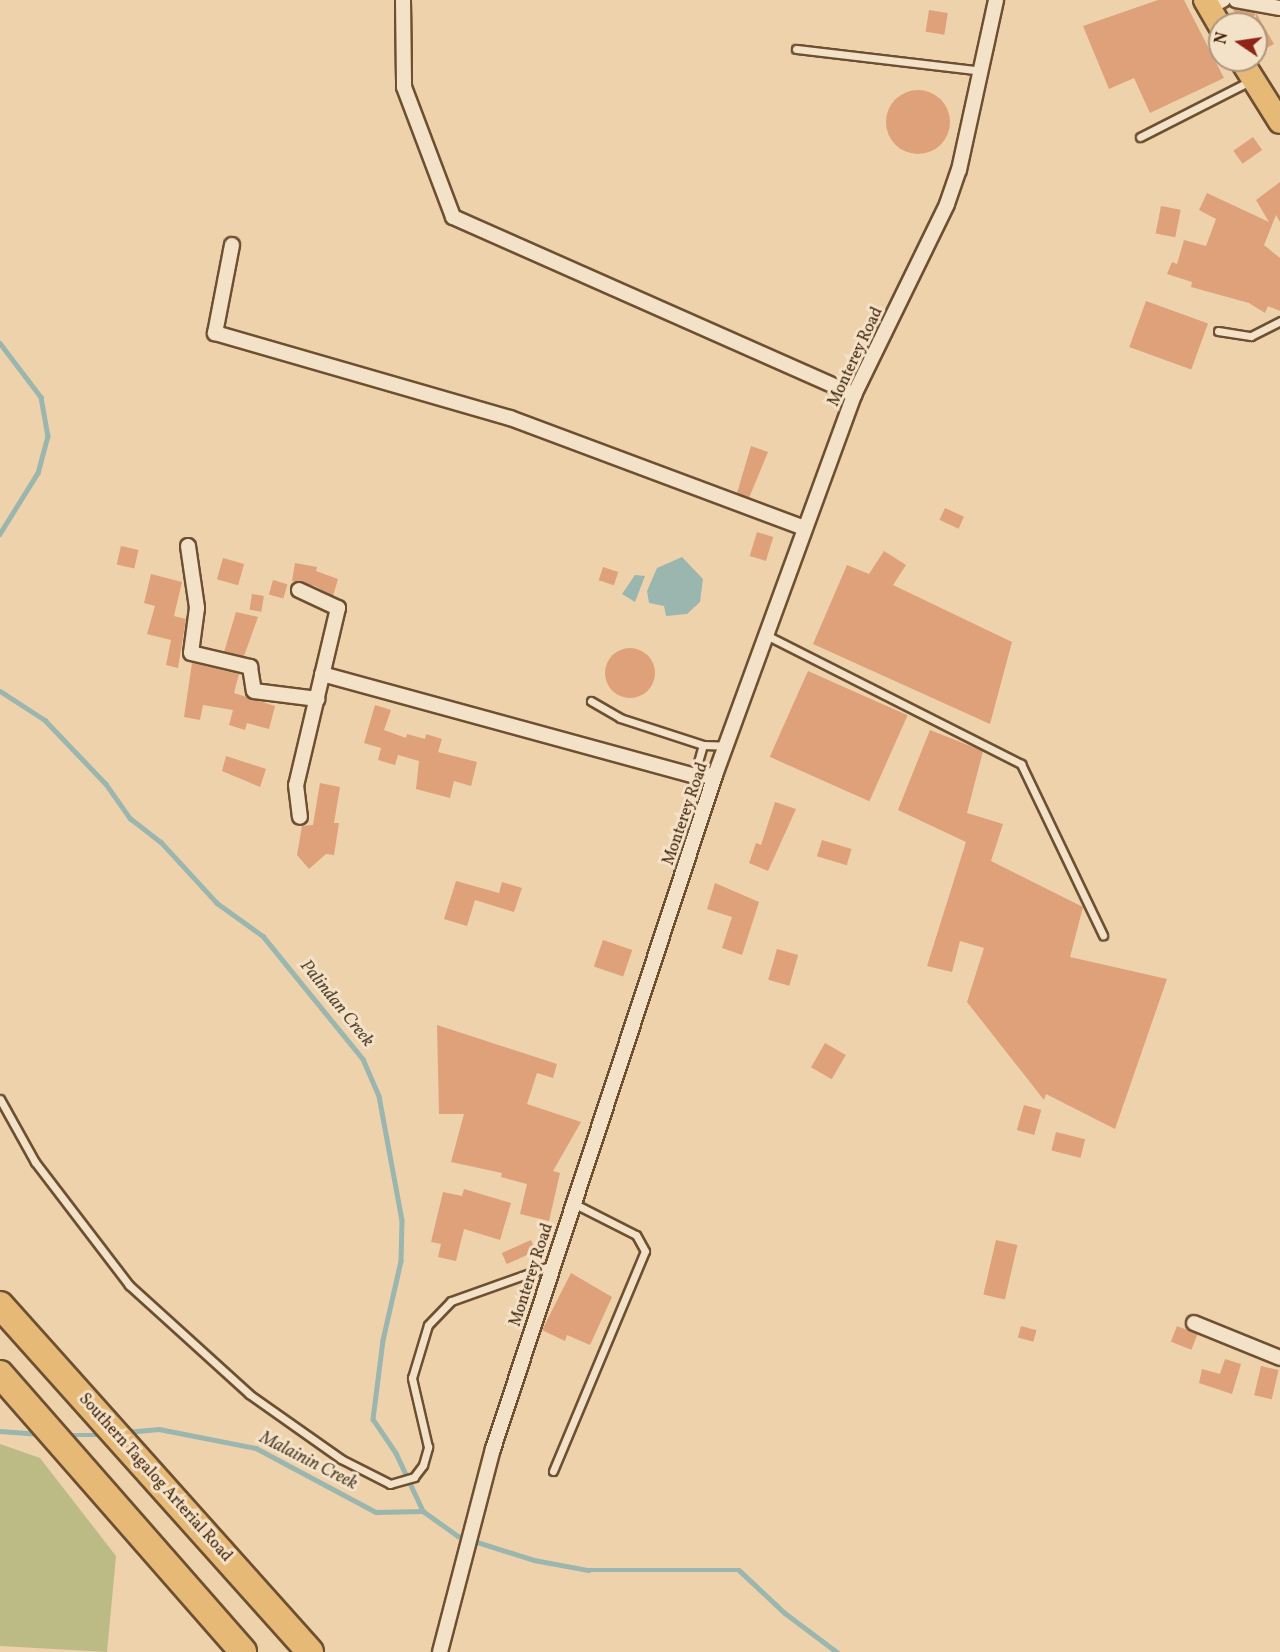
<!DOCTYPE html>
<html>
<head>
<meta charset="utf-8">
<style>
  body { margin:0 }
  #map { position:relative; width:1280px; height:1652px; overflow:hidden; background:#eed2ab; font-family:Vollkorn,serif }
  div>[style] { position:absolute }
  .green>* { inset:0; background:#bcbb86 }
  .water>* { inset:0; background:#9ab6af }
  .stream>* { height:4.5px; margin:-2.25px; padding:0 2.25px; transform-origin:2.25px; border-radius:2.25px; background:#9ab6af }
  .building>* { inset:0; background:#dea179; transform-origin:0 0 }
  .round { border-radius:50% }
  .roads { filter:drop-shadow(2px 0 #6d5032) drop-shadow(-2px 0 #6d5032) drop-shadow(0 2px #6d5032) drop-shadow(0 -2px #6d5032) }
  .service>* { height:7px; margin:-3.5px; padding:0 3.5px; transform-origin:3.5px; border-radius:3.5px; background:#f4e2c8 }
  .minor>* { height:14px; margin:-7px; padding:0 7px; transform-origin:7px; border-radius:7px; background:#f4e2c8 }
  .primary>* { height:22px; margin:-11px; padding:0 11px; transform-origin:11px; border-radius:11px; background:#e7b976 }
  .motorway>* { height:26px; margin:-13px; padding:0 13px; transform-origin:13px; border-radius:13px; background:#e7b976 }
  span { translate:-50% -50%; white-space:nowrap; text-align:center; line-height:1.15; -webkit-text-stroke:6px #f4e2c8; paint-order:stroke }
  .street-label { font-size:16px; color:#42240a }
  .water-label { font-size:18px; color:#584833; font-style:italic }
  .north { position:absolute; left:1208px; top:12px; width:60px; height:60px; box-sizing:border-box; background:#f4e2c8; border:2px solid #ad967c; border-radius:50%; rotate:283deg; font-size:16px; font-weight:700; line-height:24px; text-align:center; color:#42240a }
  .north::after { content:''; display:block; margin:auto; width:21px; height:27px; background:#8f2418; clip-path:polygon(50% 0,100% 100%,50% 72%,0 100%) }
</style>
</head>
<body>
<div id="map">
  <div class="green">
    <div style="clip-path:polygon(0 1444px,40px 1458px,116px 1556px,107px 1652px,0 1646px)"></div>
  </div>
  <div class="water">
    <div style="clip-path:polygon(682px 557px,703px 579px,700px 602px,687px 614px,666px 616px,664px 606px,649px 603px,647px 591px,657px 568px)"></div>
    <div style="clip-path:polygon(635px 575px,645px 576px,635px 602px,622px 594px)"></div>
  </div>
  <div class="stream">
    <div style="left:0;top:343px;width:68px;rotate:52.8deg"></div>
    <div style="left:41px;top:397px;width:40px;rotate:80deg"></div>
    <div style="left:48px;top:436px;width:38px;rotate:105deg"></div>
    <div style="left:38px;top:473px;width:72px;rotate:121.9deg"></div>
    <div style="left:0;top:691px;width:54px;rotate:32.8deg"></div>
    <div style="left:45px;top:720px;width:88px;rotate:46.4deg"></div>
    <div style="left:106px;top:784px;width:42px;rotate:54.8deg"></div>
    <div style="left:130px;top:818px;width:39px;rotate:38deg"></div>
    <div style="left:161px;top:842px;width:83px;rotate:47.4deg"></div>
    <div style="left:217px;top:903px;width:57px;rotate:35.7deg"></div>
    <div style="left:263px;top:936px;width:159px;rotate:50.9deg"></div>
    <div style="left:363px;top:1059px;width:40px;rotate:66.6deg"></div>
    <div style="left:379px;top:1096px;width:126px;rotate:79.5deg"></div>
    <div style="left:402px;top:1220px;width:41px;rotate:91.4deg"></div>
    <div style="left:401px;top:1261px;width:81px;rotate:102.8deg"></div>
    <div style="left:383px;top:1340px;width:80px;rotate:97.2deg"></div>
    <div style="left:373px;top:1419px;width:41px;rotate:55.9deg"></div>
    <div style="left:396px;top:1453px;width:64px;rotate:65deg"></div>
    <div style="left:423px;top:1511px;width:43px;rotate:35.5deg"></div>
    <div style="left:458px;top:1536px;width:80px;rotate:17.5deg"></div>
    <div style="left:534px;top:1560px;width:55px;rotate:10.5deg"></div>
    <div style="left:588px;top:1570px;width:151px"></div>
    <div style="left:739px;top:1570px;width:63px;rotate:43.1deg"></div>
    <div style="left:785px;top:1613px;width:65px;rotate:36.9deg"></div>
    <div style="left:0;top:1431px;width:40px;rotate:4.3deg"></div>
    <div style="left:126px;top:1432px;width:33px;rotate:-5deg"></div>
    <div style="left:159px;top:1429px;width:99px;rotate:11.1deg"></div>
    <div style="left:256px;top:1448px;width:136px;rotate:28.1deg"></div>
    <div style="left:376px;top:1512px;width:47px;rotate:-1.2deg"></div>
    <div style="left:66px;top:1435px;width:37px"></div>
  </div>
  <div class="building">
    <div style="clip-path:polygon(1158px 0,1184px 0,1224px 78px,1150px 113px,1134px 78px,1109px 89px,1083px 26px)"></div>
    <div style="clip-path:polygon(1232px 8px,1254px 12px,1256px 15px,1241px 23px)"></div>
    <div style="left:929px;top:10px;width:19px;height:22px;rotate:9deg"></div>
    <div style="clip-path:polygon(1256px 13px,1274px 44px,1256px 54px)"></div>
    <div class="round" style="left:886px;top:90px;width:64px;height:64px"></div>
    <div style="left:1253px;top:137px;width:16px;height:24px;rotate:55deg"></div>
    <div style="clip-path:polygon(1280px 182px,1280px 222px,1276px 215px,1264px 245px,1280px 258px,1280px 311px,1268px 306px,1265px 313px,1249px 303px,1191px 287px,1192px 282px,1167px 274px,1172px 262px,1177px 264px,1184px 240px,1206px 246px,1216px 219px,1199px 210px,1207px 193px,1269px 222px,1256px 200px)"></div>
    <div style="left:1161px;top:206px;width:20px;height:28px;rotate:11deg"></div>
    <div style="left:1146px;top:301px;width:66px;height:49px;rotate:20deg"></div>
    <div style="clip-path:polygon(751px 446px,768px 452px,749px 498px,737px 493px)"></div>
    <div style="left:945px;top:508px;width:21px;height:13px;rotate:25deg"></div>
    <div style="left:757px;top:532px;width:17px;height:25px;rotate:17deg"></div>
    <div style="left:121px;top:546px;width:18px;height:19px;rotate:13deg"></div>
    <div style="clip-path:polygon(884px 551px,906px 565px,893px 585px,1012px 642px,990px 724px,813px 644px,847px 565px,869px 574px)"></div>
    <div style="left:223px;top:558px;width:22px;height:22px;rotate:16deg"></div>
    <div style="clip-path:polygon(295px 563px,317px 567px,316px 571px,338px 579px,333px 596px,315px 586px,292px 581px)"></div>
    <div style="left:603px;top:567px;width:16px;height:14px;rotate:18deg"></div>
    <div style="clip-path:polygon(151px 574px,182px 582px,174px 616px,186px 619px,178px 668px,166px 665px,171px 640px,147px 634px,155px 606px,144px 603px)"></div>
    <div style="left:273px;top:580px;width:15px;height:15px;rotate:16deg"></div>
    <div style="left:252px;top:594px;width:12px;height:16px;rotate:9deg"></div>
    <div style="clip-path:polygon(236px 612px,258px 617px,244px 656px,224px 652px)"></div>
    <div class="round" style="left:605px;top:648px;width:50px;height:50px"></div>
    <div style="clip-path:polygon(192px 663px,239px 674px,234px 693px,275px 706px,269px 729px,247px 723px,245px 730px,229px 725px,233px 710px,203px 705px,200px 720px,184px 717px)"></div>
    <div style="left:808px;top:671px;width:109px;height:94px;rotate:24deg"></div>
    <div style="clip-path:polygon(375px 705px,391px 710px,384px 730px,406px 738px,407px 734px,425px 739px,426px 734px,442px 739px,438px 752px,477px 762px,471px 786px,454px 781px,450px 798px,416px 789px,419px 761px,398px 755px,395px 765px,378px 760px,381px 748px,364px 743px)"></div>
    <div style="clip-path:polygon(930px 730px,983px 751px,967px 813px,1003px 824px,991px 861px,1083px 907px,1070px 957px,1167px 979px,1115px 1129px,1046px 1094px,1044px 1100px,967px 1002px,984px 948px,960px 941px,952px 972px,927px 966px,966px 842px,898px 810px)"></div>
    <div style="clip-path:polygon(226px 756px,266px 769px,260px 787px,222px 771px)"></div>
    <div style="clip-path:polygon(320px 783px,340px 787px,334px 823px,339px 823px,334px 855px,326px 854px,309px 869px,297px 855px,302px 826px,313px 825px)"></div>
    <div style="clip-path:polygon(775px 802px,796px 809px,768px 871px,749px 863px,756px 843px,761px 845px)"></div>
    <div style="left:822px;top:840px;width:31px;height:17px;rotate:17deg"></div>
    <div style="clip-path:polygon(456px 881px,499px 893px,502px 882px,522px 888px,514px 912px,475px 900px,467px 926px,444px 919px)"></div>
    <div style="clip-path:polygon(715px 883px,759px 902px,742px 955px,722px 948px,732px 917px,707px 909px)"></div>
    <div style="left:603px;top:940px;width:31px;height:28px;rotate:19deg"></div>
    <div style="left:777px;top:949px;width:22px;height:32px;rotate:16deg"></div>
    <div style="clip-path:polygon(437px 1025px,557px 1064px,553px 1078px,537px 1073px,527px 1104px,581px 1122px,553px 1171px,560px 1173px,549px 1221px,520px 1214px,527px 1184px,501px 1177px,502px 1173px,451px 1162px,464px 1114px,439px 1114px)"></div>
    <div style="left:825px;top:1043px;width:24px;height:28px;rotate:30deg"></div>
    <div style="left:1024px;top:1105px;width:18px;height:26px;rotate:16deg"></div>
    <div style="left:1056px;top:1132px;width:30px;height:19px;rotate:14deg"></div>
    <div style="clip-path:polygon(464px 1189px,511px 1203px,500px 1240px,464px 1229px,456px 1261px,438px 1257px,441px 1244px,431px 1242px,443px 1192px,462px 1196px)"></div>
    <div style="left:531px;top:1240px;width:12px;height:32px;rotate:66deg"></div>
    <div style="left:996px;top:1240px;width:22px;height:56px;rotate:13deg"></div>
    <div style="clip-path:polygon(571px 1273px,612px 1297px,590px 1345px,567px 1335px,565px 1341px,542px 1330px)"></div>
    <div style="left:1021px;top:1326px;width:16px;height:12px;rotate:15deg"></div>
    <div style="left:1177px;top:1326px;width:22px;height:17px;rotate:21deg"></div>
    <div style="clip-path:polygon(1225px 1359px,1241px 1364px,1232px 1394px,1199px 1383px,1202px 1369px,1220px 1374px)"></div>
    <div style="left:1261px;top:1366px;width:18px;height:30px;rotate:13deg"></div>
  </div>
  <div class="roads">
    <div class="service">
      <div style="left:796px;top:49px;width:187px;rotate:6.7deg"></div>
      <div style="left:1140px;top:137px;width:123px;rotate:-27deg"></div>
      <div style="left:1218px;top:331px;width:33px;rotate:9deg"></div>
      <div style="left:1251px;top:336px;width:33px;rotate:-27deg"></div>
      <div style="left:766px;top:635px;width:286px;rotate:26.8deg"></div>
      <div style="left:1021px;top:764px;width:190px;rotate:64.4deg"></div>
      <div style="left:591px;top:701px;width:34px;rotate:30deg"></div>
      <div style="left:620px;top:718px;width:87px;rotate:18deg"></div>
      <div style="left:703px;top:745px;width:23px;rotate:2deg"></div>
      <div style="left:694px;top:776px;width:32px;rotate:-74deg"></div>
      <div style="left:0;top:1099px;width:72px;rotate:60.9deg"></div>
      <div style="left:35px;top:1162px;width:155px;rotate:52.6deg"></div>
      <div style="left:129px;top:1285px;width:162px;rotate:42.2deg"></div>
      <div style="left:249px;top:1394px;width:113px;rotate:35.2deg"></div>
      <div style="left:341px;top:1459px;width:55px;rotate:27deg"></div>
      <div style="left:390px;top:1484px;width:25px;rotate:-16deg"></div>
      <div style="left:414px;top:1477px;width:15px;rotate:-53deg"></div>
      <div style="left:423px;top:1465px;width:19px;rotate:-74deg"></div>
      <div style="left:428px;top:1447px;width:71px;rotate:-103.1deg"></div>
      <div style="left:412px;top:1378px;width:55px;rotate:-73.2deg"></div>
      <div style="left:428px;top:1325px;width:33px;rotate:-46deg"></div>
      <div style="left:451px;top:1301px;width:107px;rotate:-19.6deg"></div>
      <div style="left:553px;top:1471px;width:238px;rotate:-67.3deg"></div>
      <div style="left:645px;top:1251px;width:18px;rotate:-119deg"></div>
      <div style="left:636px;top:1235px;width:71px;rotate:-153.1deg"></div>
    </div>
    <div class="minor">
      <div style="left:403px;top:0;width:87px;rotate:89.3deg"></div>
      <div style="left:404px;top:87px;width:139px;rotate:69.3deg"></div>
      <div style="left:453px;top:217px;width:439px;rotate:23.9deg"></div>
      <div style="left:1236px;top:0;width:45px;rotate:10.3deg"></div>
      <div style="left:1209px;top:7px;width:16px;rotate:-27deg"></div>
      <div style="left:232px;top:245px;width:90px;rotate:100.9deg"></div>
      <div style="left:215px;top:333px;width:307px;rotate:16.1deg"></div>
      <div style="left:510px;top:418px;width:314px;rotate:20.5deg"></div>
      <div style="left:188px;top:546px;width:63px;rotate:81.7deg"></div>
      <div style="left:197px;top:608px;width:45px;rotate:97.6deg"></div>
      <div style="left:191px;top:653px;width:61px;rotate:13.3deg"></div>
      <div style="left:250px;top:667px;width:24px;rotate:81deg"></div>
      <div style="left:254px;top:691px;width:64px;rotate:7.2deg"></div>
      <div style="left:299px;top:590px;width:43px;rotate:24.8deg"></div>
      <div style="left:338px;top:608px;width:182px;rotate:103.3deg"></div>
      <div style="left:296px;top:785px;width:32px;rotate:83deg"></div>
      <div style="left:322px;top:674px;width:386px;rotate:15.3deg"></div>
      <div style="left:694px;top:776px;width:21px;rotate:-3deg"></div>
      <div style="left:1194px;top:1323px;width:93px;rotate:22.1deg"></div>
      <div style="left:440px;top:1652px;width:210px;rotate:-75.4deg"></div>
      <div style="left:493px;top:1449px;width:710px;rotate:-71.77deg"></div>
      <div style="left:715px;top:775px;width:405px;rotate:-69.9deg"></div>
      <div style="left:854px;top:395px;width:212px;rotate:-64deg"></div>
      <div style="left:947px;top:204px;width:36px;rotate:-71deg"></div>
      <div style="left:959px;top:170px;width:174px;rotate:-77.7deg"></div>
    </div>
    <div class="primary">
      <div style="left:1205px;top:0;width:30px;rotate:60deg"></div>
      <div style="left:1241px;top:60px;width:73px;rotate:57.8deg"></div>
    </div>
    <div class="motorway">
      <div style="left:0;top:1305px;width:465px;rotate:48.2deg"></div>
      <div style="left:0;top:1374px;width:369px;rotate:48.8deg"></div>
    </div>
  </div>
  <div class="street-label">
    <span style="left:856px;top:357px;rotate:-65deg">Monterey Road</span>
    <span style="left:686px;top:814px;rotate:-71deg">Monterey Road</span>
    <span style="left:532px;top:1275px;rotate:-72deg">Monterey Road</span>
    <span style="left:155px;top:1478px;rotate:48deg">Southern Tagalog Arterial Road</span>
  </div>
  <div class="water-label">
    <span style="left:336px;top:1004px;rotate:51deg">Palindan Creek</span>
    <span style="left:308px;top:1462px;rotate:27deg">Malainin Creek</span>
  </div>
  <div class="north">N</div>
</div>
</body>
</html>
